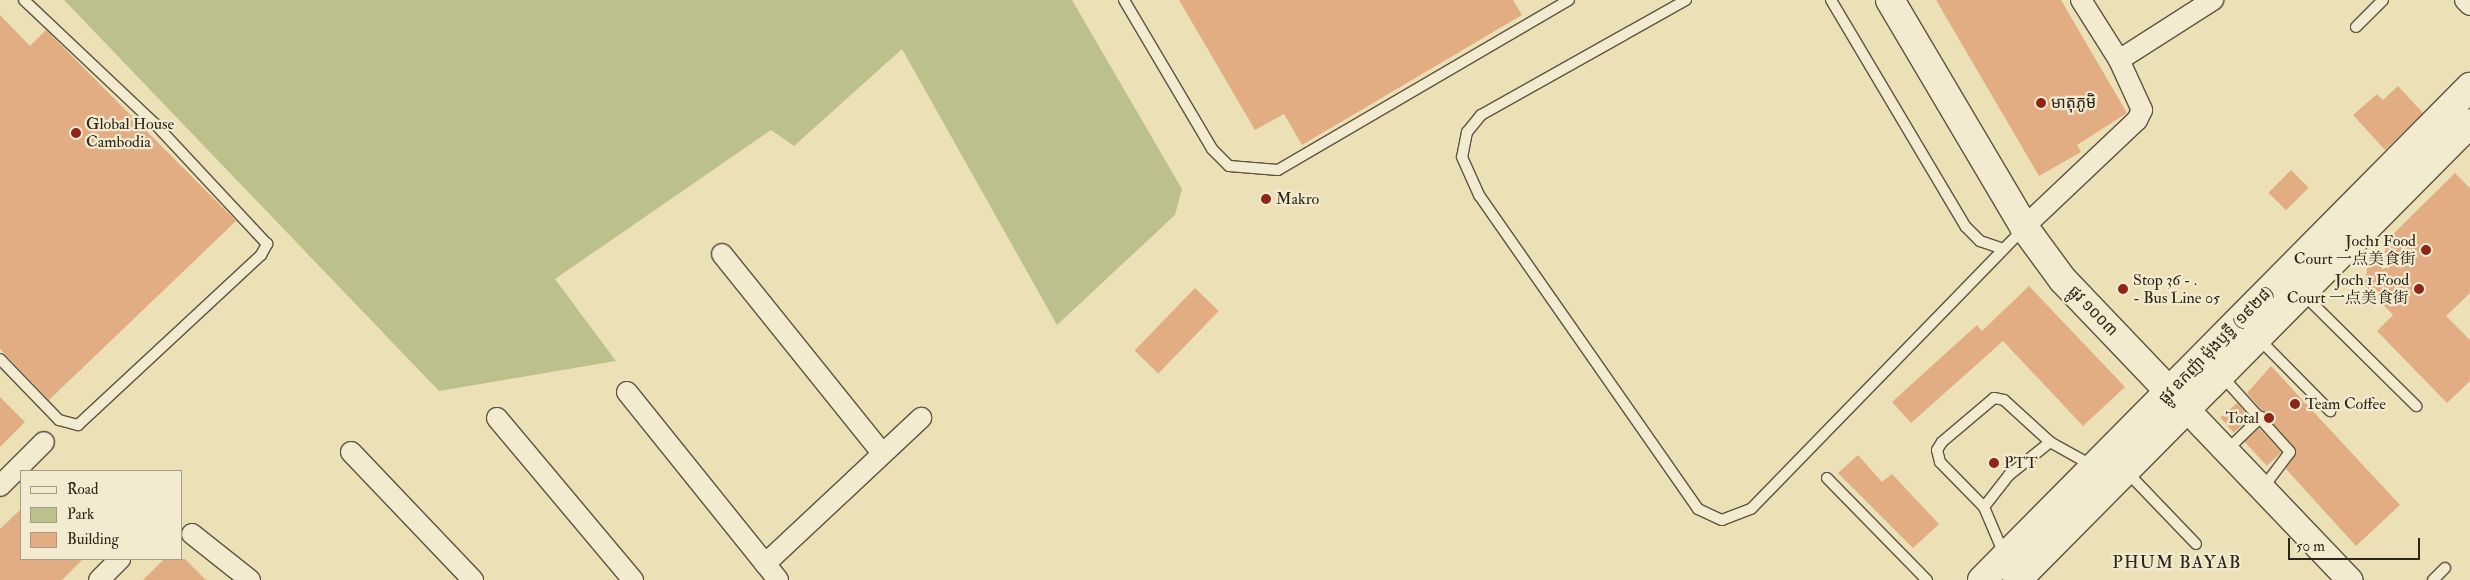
<!DOCTYPE html>
<html>
<head>
<meta charset="utf-8">
<style>
  body { margin:0 }
  #map { position:relative; width:2470px; height:580px; overflow:hidden; background:#ece0b7; font-family:"IM FELL Double Pica","Noto Serif SC","Noto Sans Khmer",serif }
  div>[style] { position:absolute }
  .green>* { inset:0; background:#bcc18c }
  .building>* { inset:0; background:#e2ad83; transform-origin:0 0 }
  .roads { filter:drop-shadow(1px 0 #5d5440) drop-shadow(-1px 0 #5d5440) drop-shadow(0 1px #5d5440) drop-shadow(0 -1px #5d5440) }
  .service>* { height:10px; margin:-5px; padding:0 5px; transform-origin:5px; border-radius:5px; background:#f3ebd0 }
  .minor>* { height:20px; margin:-10px; padding:0 10px; transform-origin:10px; border-radius:10px; background:#f3ebd0 }
  .tertiary>* { height:25px; margin:-12.5px; padding:0 12.5px; transform-origin:12.5px; border-radius:12.5px; background:#f3ebd0 }
  .secondary>* { height:28px; margin:-14px; padding:0 14px; transform-origin:14px; border-radius:14px; background:#f3ebd0 }
  .dots>* { width:14px; height:14px; translate:-50% -50%; box-sizing:border-box; border:2px solid #f3ebd0; border-radius:50% }
  span { translate:-50% -50%; white-space:nowrap; text-align:center; line-height:1.15; -webkit-text-stroke:4.5px #f3ebd0; paint-order:stroke }
  .poi-label { font-size:16px; color:#2d2519 }
  .left { translate:0 -50%; text-align:left }
  .right { translate:-100% -50%; text-align:right }
  .street-label { font-size:16px; color:#2d2519 }
  .neighbourhood-label { font-size:18px; color:#2d2519; letter-spacing:1px }
  .legend { position:absolute; left:20px; top:470px; width:162px; height:90px; box-sizing:border-box; background:#f3ebd0; border:1px solid #a49c87; margin:0; padding:6px 9px; list-style:none; font-size:15px; color:#2d2519 }
  .legend li { display:flex; align-items:center; gap:10px; height:25px }
  .legend b { width:25px; border:1px solid #a49c87 }
  .scale { position:absolute; left:2288px; top:538px; width:132px; height:22px; box-sizing:border-box; border:2px solid #2d2519; border-top:0; padding-left:6px; font-size:15px; line-height:18px; white-space:nowrap; color:#2d2519; -webkit-text-stroke:4px #f3ebd0; paint-order:stroke }
</style>
</head>
<body>
<div id="map">
  <div class="green">
    <div style="clip-path:polygon(64px 0,1072px 0,1182px 189px,1175px 215px,1057px 325px,902px 49px,794px 146px,771px 130px,555px 279px,616px 361px,439px 391px)"></div>
  </div>
  <div class="building">
    <div style="clip-path:polygon(1179px 0,1513px 0,1522px 15px,1302px 145px,1284px 114px,1255px 130px)"></div>
    <div style="clip-path:polygon(1936px 0,2061px 0,2127px 113px,2077px 145px,2081px 152px,2039px 176px)"></div>
    <div style="clip-path:polygon(0 15px,30px 46px,46px 30px,236px 221px,49px 400px,0 349px)"></div>
    <div style="clip-path:polygon(2398px 86px,2423px 113px,2385px 150px,2353px 115px,2377px 94px,2383px 100px)"></div>
    <div style="left:2291px;top:170px;width:25px;height:32px;rotate:45deg"></div>
    <div style="clip-path:polygon(2455px 173px,2470px 188px,2470px 293px,2446px 316px,2470px 340px,2470px 381px,2447px 403px,2377px 331px,2393px 315px,2365px 286px,2367px 268px,2386px 250px,2382px 245px)"></div>
    <div style="clip-path:polygon(2029px 286px,2125px 387px,2083px 426px,2003px 341px,1911px 423px,1892px 402px,1977px 325px,1982px 331px)"></div>
    <div style="left:1195px;top:288px;width:33px;height:87px;rotate:44deg"></div>
    <div style="clip-path:polygon(2271px 366px,2400px 505px,2356px 546px,2286px 469px,2296px 450px,2247px 393px)"></div>
    <div style="clip-path:polygon(0 397px,25px 422px,0 447px)"></div>
    <div style="left:2237px;top:403px;width:20px;height:22px;rotate:49deg"></div>
    <div style="left:2259px;top:428px;width:33px;height:20px;rotate:47deg"></div>
    <div style="clip-path:polygon(1858px 455px,1882px 482px,1892px 474px,1939px 524px,1913px 548px,1838px 473px)"></div>
    <div style="clip-path:polygon(21px 509px,21px 559px,83px 559px,62px 580px,0 580px,0 529px)"></div>
    <div style="clip-path:polygon(164px 559px,185px 559px,206px 580px,143px 580px)"></div>
  </div>
  <div class="roads">
    <div class="service">
      <div style="left:1124px;top:0;width:173px;rotate:59.4deg"></div>
      <div style="left:1212px;top:149px;width:24px;rotate:45deg"></div>
      <div style="left:1229px;top:166px;width:49px;rotate:4.7deg"></div>
      <div style="left:1278px;top:170px;width:337px;rotate:-30.3deg"></div>
      <div style="left:1686px;top:0;width:235px;rotate:150.7deg"></div>
      <div style="left:1481px;top:115px;width:22px;rotate:129deg"></div>
      <div style="left:1467px;top:132px;width:25px;rotate:101deg"></div>
      <div style="left:1462px;top:157px;width:42px;rotate:65.9deg"></div>
      <div style="left:1479px;top:195px;width:383px;rotate:55.1deg"></div>
      <div style="left:1698px;top:509px;width:26px;rotate:25deg"></div>
      <div style="left:1722px;top:520px;width:31px;rotate:-21deg"></div>
      <div style="left:1751px;top:509px;width:392px;rotate:-45.8deg"></div>
      <div style="left:1831px;top:0;width:264px;rotate:59.3deg"></div>
      <div style="left:1966px;top:227px;width:20px;rotate:45deg"></div>
      <div style="left:1980px;top:241px;width:24px;rotate:19deg"></div>
      <div style="left:2356px;top:27px;width:38px;rotate:-45deg"></div>
      <div style="left:2302px;top:293px;width:161px;rotate:44.7deg"></div>
      <div style="left:2258px;top:338px;width:103px;rotate:45.4deg"></div>
      <div style="left:0;top:359px;width:85px;rotate:46deg"></div>
      <div style="left:59px;top:420px;width:20px;rotate:15deg"></div>
      <div style="left:78px;top:425px;width:250px;rotate:-42.9deg"></div>
      <div style="left:261px;top:255px;width:13px;rotate:-61deg"></div>
      <div style="left:267px;top:244px;width:164px;rotate:-133deg"></div>
      <div style="left:155px;top:124px;width:180px;rotate:-136.6deg"></div>
      <div style="left:2221px;top:375px;width:103px;rotate:48.1deg"></div>
      <div style="left:2290px;top:452px;width:46px;rotate:127.1deg"></div>
      <div style="left:2226px;top:451px;width:49px;rotate:-44.2deg"></div>
      <div style="left:2126px;top:471px;width:101px;rotate:46.2deg"></div>
      <div style="left:1827px;top:478px;width:143px;rotate:45.6deg"></div>
      <div style="left:1984px;top:507px;width:63px;rotate:-134.4deg"></div>
      <div style="left:1940px;top:462px;width:12px;rotate:-104deg"></div>
      <div style="left:1937px;top:450px;width:9px;rotate:-58deg"></div>
      <div style="left:1942px;top:442px;width:68px;rotate:-40.2deg"></div>
      <div style="left:1994px;top:398px;width:10px;rotate:11deg"></div>
      <div style="left:2004px;top:400px;width:62px;rotate:42.4deg"></div>
      <div style="left:2004px;top:554px;width:51px;rotate:-113.1deg"></div>
      <div style="left:1984px;top:507px;width:41px;rotate:-52deg"></div>
      <div style="left:2009px;top:475px;width:53px;rotate:-38.8deg"></div>
      <div style="left:2050px;top:442px;width:49px;rotate:29.2deg"></div>
      <div style="left:2433px;top:580px;width:17px;rotate:-45deg"></div>
    </div>
    <div class="minor">
      <div style="left:2465px;top:0;width:7px;rotate:45deg"></div>
      <div style="left:2119px;top:60px;width:112px;rotate:-32.6deg"></div>
      <div style="left:2024px;top:227px;width:156px;rotate:-43.4deg"></div>
      <div style="left:2137px;top:120px;width:11px;rotate:-63deg"></div>
      <div style="left:2142px;top:110px;width:55px;rotate:-114.7deg"></div>
      <div style="left:2119px;top:60px;width:71px;rotate:-122.3deg"></div>
      <div style="left:722px;top:254px;width:255px;rotate:51.2deg"></div>
      <div style="left:627px;top:392px;width:241px;rotate:51.2deg"></div>
      <div style="left:497px;top:418px;width:212px;rotate:50deg"></div>
      <div style="left:351px;top:452px;width:177px;rotate:46.4deg"></div>
      <div style="left:0;top:486px;width:62px;rotate:-45deg"></div>
      <div style="left:192px;top:534px;width:74px;rotate:38.4deg"></div>
      <div style="left:765px;top:564px;width:214px;rotate:-43.1deg"></div>
      <div style="left:99px;top:580px;width:30px;rotate:-45deg"></div>
    </div>
    <div class="tertiary">
      <div style="left:2172px;top:394px;width:257px;rotate:46.3deg"></div>
    </div>
    <div class="secondary">
      <div style="left:1890px;top:0;width:264px;rotate:59.4deg"></div>
      <div style="left:2024px;top:227px;width:66px;rotate:53.7deg"></div>
      <div style="left:2063px;top:280px;width:155px;rotate:46.3deg"></div>
      <div style="left:1982px;top:580px;width:694px;rotate:-45.29deg"></div>
      <div style="left:2017px;top:580px;width:643px;rotate:-45.25deg"></div>
    </div>
  </div>
  <div class="dots">
    <div style="left:2041px;top:103px;background:#8f2418"></div>
    <div style="left:76px;top:133px;background:#8f2418"></div>
    <div style="left:1266px;top:199px;background:#8f2418"></div>
    <div style="left:2426px;top:250px;background:#8f2418"></div>
    <div style="left:2123px;top:289px;background:#8f2418"></div>
    <div style="left:2419px;top:289px;background:#8f2418"></div>
    <div style="left:2295px;top:404px;background:#8f2418"></div>
    <div style="left:2269px;top:418px;background:#8f2418"></div>
    <div style="left:1994px;top:463px;background:#8f2418"></div>
  </div>
  <div class="poi-label">
    <span class="left" style="left:2051px;top:103px">មាតុភូមិ</span>
    <span class="left" style="left:86px;top:133px">Global House<br>Cambodia</span>
    <span class="left" style="left:1276px;top:199px">Makro</span>
    <span class="right" style="left:2416px;top:250px">Joch1 Food<br>Court 一点美食街</span>
    <span class="left" style="left:2133px;top:289px">Stop 36 - .<br>- Bus Line 05</span>
    <span class="right" style="left:2409px;top:289px">Joch 1 Food<br>Court 一点美食街</span>
    <span class="left" style="left:2305px;top:404px">Team Coffee</span>
    <span class="right" style="left:2259px;top:418px">Total</span>
    <span class="left" style="left:2004px;top:463px">PTT</span>
  </div>
  <div class="street-label">
    <span style="left:2093px;top:311px;rotate:46deg">ផ្លូវ ១០០៣</span>
    <span style="left:2216px;top:345px;rotate:-46deg">ផ្លូវ ឧកញ៉ា ម៉ុងឫទ្ធី (១៩២៨)</span>
  </div>
  <div class="neighbourhood-label">
    <span style="left:2177px;top:563px">PHUM BAYAB</span>
  </div>
  <ul class="legend">
  <li><b style="height:6px;background:#f3ebd0"></b>Road</li>
  <li><b style="height:14px;background:#bcc18c"></b>Park</li>
  <li><b style="height:14px;background:#e2ad83"></b>Building</li>
  </ul>
  <div class="scale">50 m</div>
</div>
</body>
</html>
